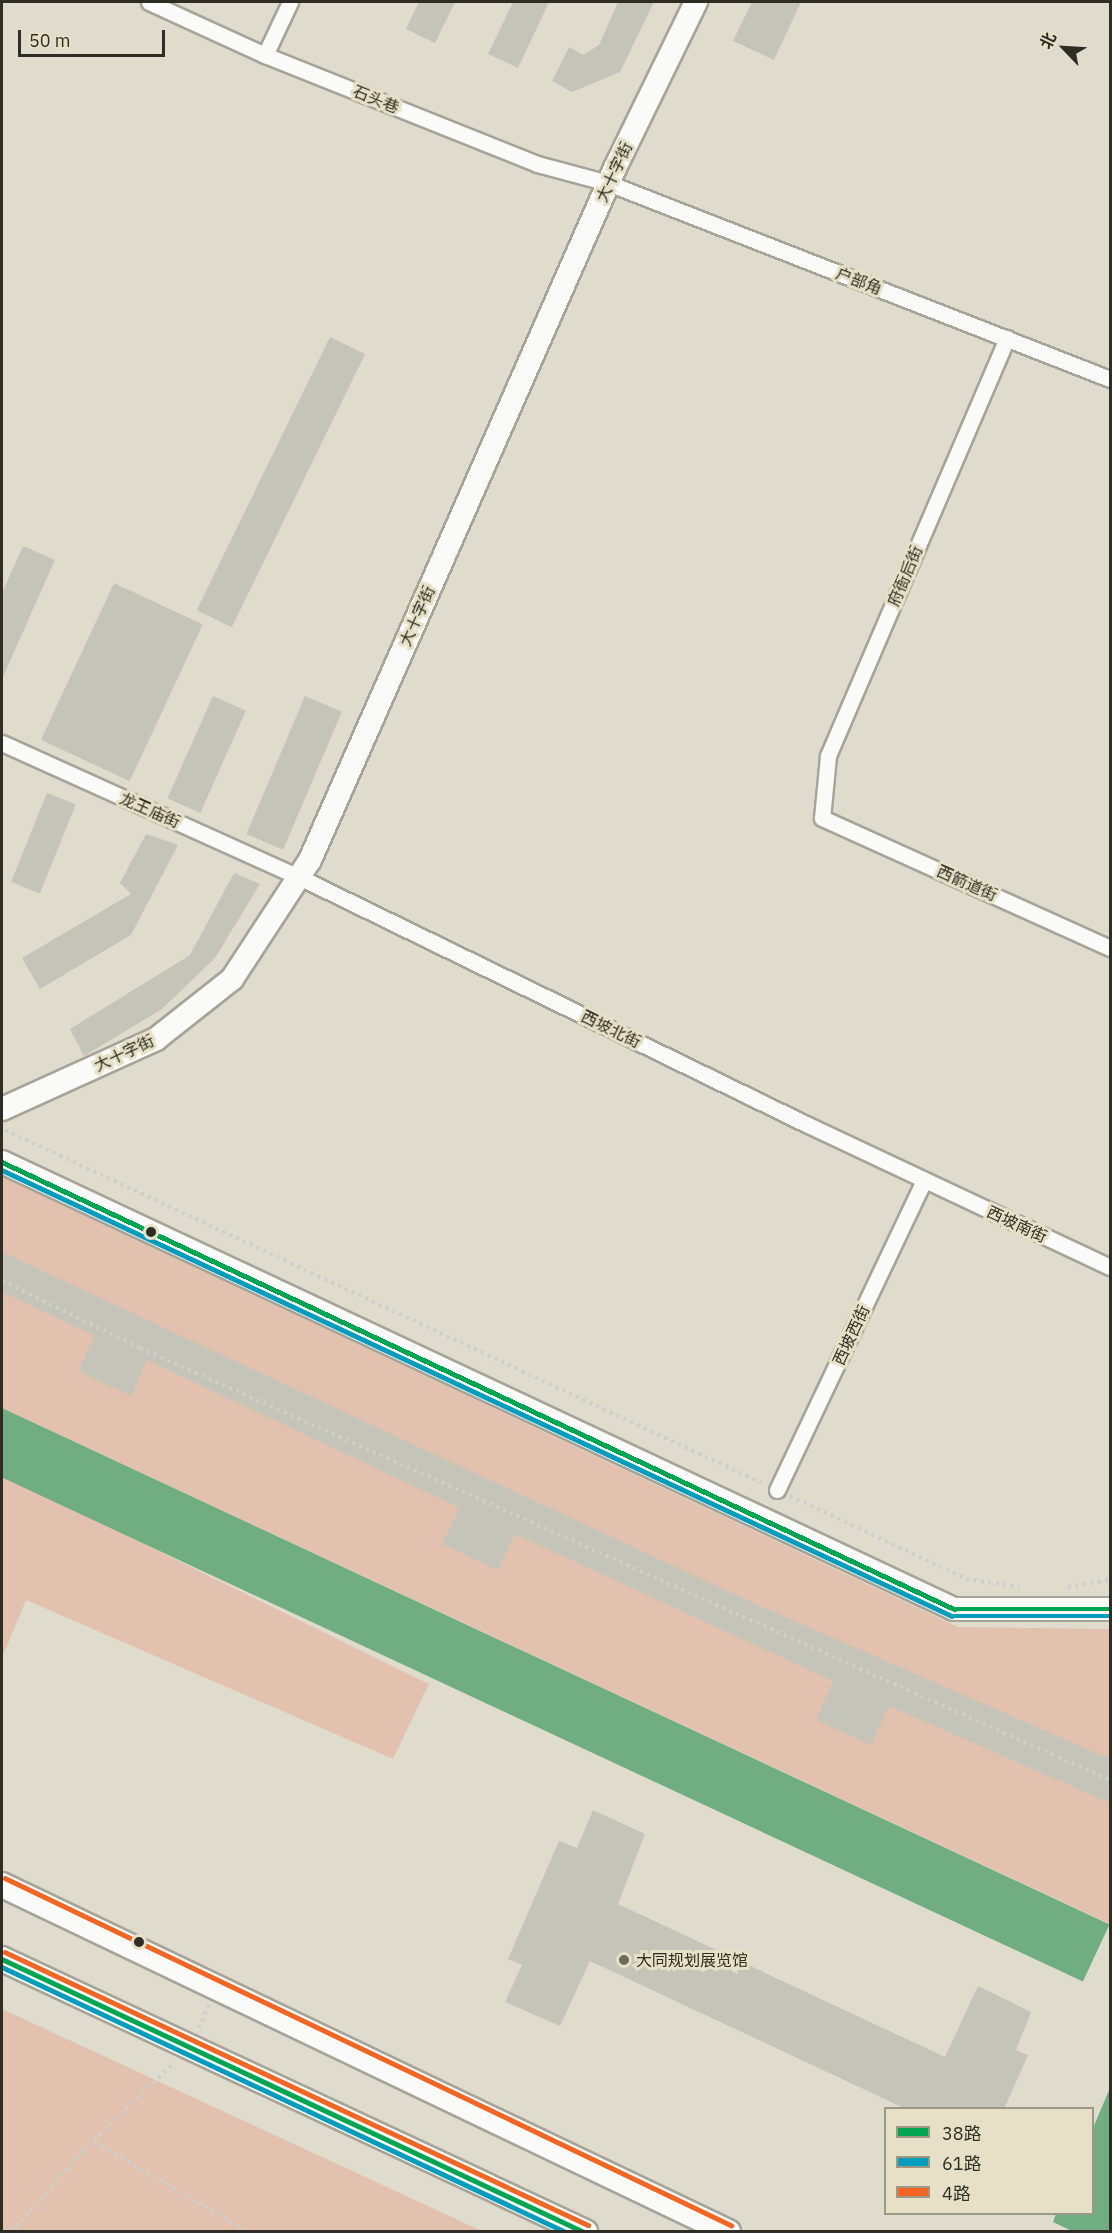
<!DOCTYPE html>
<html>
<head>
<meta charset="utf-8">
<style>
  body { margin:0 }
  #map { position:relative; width:1112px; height:2233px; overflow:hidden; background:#dfdccd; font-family:"IBM Plex Sans","Noto Sans SC",sans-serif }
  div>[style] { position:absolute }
  .green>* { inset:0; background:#e2c2af }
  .water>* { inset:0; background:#70ad81; transform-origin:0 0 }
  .building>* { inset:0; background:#c4c4b9; transform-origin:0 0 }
  .path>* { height:4px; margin-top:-2px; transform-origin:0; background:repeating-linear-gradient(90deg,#cececa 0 3px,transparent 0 7.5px) }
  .roads { filter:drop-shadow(2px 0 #a6a398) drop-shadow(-2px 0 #a6a398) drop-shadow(0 2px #a6a398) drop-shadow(0 -2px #a6a398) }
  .street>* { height:15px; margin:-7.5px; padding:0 7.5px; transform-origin:7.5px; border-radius:7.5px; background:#fafaf8 }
  .secondary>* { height:22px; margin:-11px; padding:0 11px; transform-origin:11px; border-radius:11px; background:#fafaf8 }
  .primary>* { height:24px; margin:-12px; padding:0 12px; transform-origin:12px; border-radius:12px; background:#fafaf8 }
  .bus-1>* { height:4.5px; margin:-2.25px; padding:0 2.25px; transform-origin:2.25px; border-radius:2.25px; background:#00a651 }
  .bus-2>* { height:4.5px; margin:-2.25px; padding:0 2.25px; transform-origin:2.25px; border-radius:2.25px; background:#059dbd }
  .bus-3>* { height:4.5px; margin:-2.25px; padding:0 2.25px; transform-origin:2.25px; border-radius:2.25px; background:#f26522 }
  .dots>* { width:16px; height:16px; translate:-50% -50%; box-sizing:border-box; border:3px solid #e6e0c6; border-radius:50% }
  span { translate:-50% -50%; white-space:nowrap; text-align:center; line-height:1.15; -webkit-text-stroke:6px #e6e0c6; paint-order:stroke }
  .street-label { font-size:16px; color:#2f2d23 }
  .poi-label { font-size:16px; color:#2f2d23 }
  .left { translate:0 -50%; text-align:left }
  .frame { position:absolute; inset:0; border:3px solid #2f2d23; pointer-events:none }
  .legend { position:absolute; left:884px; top:2107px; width:210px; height:108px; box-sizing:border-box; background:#e6e0c6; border:2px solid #9d9885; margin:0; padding:8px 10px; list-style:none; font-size:18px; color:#2f2d23 }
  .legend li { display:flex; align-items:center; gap:12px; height:30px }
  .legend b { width:30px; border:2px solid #9d9885 }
  .north { position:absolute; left:1034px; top:18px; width:60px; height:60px; -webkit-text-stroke:4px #e6e0c6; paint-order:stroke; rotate:295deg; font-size:16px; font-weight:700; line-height:24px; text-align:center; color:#2f2d23 }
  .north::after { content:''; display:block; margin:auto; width:21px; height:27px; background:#2f2d23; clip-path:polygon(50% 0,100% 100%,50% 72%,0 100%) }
  .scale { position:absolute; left:18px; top:30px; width:147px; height:27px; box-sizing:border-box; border:3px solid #2f2d23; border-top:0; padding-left:8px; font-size:18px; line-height:21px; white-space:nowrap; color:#2f2d23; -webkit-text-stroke:4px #e6e0c6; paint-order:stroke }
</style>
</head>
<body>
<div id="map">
  <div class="green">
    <div style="clip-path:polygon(2px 1177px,958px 1627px,1110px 1629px,1110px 1924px,2px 1408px)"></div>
    <div style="clip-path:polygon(2px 1474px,429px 1684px,393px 1759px,26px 1600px,2px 1658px)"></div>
    <div style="clip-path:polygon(2px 2009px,482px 2231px,2px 2231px)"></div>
  </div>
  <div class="water">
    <div style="left:2px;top:1408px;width:1222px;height:63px;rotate:25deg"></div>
    <div style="clip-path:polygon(1110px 2088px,1110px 2231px,1072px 2231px,1053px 2222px,1056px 2214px,1092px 2214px,1093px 2128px)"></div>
  </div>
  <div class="building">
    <div style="clip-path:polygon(419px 2px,455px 2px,435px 43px,406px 29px)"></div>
    <div style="clip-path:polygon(513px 2px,549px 2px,518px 68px,488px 54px)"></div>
    <div style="clip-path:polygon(618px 2px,654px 2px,620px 72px,572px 92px,552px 81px,569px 47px,583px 55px,599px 45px)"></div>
    <div style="clip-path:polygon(752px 2px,801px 2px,774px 60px,733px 41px)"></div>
    <div style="left:330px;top:337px;width:39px;height:304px;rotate:26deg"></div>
    <div style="clip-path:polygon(23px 546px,55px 560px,2px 679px,2px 593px)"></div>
    <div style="left:114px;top:583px;width:98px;height:173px;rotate:25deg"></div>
    <div style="left:213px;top:696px;width:36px;height:112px;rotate:24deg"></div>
    <div style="left:305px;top:696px;width:40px;height:150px;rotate:23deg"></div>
    <div style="left:47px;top:793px;width:31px;height:96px;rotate:22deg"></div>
    <div style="clip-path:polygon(146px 834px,178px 845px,131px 935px,40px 989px,22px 958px,131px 894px,120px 883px)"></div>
    <div style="clip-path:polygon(234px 873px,260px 884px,215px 958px,162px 1009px,84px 1056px,70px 1029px,190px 955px)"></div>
    <div style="clip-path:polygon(2px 1252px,751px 1602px,1110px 1759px,1110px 1803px,889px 1706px,871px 1745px,816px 1720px,833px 1681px,515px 1534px,498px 1570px,442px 1544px,460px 1508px,147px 1360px,131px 1396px,78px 1371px,95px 1336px,2px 1292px)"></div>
    <div style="clip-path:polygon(593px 1810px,645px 1834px,618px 1904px,945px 2057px,978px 1986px,1031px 2012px,1016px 2050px,1028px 2055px,1004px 2109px,906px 2109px,590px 1961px,560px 2026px,505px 2002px,522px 1965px,508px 1959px,559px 1841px,577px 1848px)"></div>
  </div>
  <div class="path">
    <div style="left:5px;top:1130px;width:835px;rotate:25deg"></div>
    <div style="left:2px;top:1281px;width:153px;rotate:25.9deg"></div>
    <div style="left:140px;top:1348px;width:1062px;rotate:24.01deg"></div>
    <div style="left:790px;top:1496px;width:195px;rotate:25.2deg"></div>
    <div style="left:966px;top:1579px;width:54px;rotate:8.6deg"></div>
    <div style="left:1068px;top:1587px;width:43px;rotate:-9.5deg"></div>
    <div style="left:199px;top:2028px;width:25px;rotate:-67deg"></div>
    <div style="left:95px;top:2142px;width:178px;rotate:30.5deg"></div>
    <div style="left:2px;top:2232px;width:15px;rotate:-20deg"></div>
    <div style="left:16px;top:2227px;width:101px;rotate:-48.6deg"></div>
    <div style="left:83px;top:2151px;width:127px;rotate:-44deg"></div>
  </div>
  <div class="roads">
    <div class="street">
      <div style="left:149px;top:2px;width:128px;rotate:24.6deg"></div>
      <div style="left:265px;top:55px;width:293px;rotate:21.8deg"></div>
      <div style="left:537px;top:164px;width:73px;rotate:15deg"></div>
      <div style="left:608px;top:183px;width:539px;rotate:21.33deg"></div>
      <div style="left:265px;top:55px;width:59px;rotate:-64.7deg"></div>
      <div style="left:1007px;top:338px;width:455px;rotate:113.2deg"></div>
      <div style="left:828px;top:756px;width:62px;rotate:95.5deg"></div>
      <div style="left:822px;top:818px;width:316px;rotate:24.3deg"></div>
      <div style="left:2px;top:743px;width:326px;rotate:24.3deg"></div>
      <div style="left:299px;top:877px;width:566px;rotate:25.98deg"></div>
      <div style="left:808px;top:1125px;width:334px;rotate:25.2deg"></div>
      <div style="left:777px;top:1490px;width:342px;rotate:-64.6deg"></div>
    </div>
    <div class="secondary">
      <div style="left:2px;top:1109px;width:169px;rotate:-24.4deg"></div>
      <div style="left:156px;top:1039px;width:97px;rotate:-38.3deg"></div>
      <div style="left:232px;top:979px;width:142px;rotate:-56.8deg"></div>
      <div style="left:310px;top:860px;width:756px;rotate:-66.21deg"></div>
      <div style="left:615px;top:168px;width:185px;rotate:-64deg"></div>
      <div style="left:2px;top:1162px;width:1052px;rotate:25.15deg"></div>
      <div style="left:954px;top:1609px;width:156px"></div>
    </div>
    <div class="primary">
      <div style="left:2px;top:1885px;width:805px;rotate:25.55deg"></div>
      <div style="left:2px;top:1959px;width:644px;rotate:25.09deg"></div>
    </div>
  </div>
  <div class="bus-1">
    <div style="left:2px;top:1162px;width:1052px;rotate:25.15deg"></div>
    <div style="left:954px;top:1609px;width:156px"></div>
    <div style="left:2px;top:1959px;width:643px;rotate:25.13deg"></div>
  </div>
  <div class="bus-2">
    <div style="left:2px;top:1170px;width:1049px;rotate:25.15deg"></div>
    <div style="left:952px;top:1616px;width:158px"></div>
    <div style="left:2px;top:1967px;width:623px;rotate:25.17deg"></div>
  </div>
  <div class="bus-3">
    <div style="left:5px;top:1878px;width:805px;rotate:25.55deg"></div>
    <div style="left:5px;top:1952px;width:644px;rotate:25.09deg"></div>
  </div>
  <div class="dots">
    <div style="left:151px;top:1232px;background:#2f2d23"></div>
    <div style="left:139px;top:1942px;background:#2f2d23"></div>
    <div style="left:624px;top:1960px;background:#6d6a5e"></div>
  </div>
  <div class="street-label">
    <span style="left:376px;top:99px;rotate:22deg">石头巷</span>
    <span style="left:614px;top:172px;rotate:-65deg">大十字街</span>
    <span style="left:859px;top:281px;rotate:21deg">户部角</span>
    <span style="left:905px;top:576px;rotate:-67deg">府衙后街</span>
    <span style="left:417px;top:616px;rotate:-66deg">大十字街</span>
    <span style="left:150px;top:810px;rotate:24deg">龙王庙街</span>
    <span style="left:967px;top:883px;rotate:24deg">西箭道街</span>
    <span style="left:611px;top:1029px;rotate:26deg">西坡北街</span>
    <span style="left:124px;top:1053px;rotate:-25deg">大十字街</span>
    <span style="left:1017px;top:1224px;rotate:25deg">西坡南街</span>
    <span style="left:851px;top:1335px;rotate:-65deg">西坡西街</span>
  </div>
  <div class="poi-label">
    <span class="left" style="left:636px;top:1960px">大同规划展览馆</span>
  </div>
  <div class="frame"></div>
  <ul class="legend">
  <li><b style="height:8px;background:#00a651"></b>38路</li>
  <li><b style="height:8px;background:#059dbd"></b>61路</li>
  <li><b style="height:8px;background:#f26522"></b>4路</li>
  </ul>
  <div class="north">北</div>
  <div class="scale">50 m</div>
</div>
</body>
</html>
